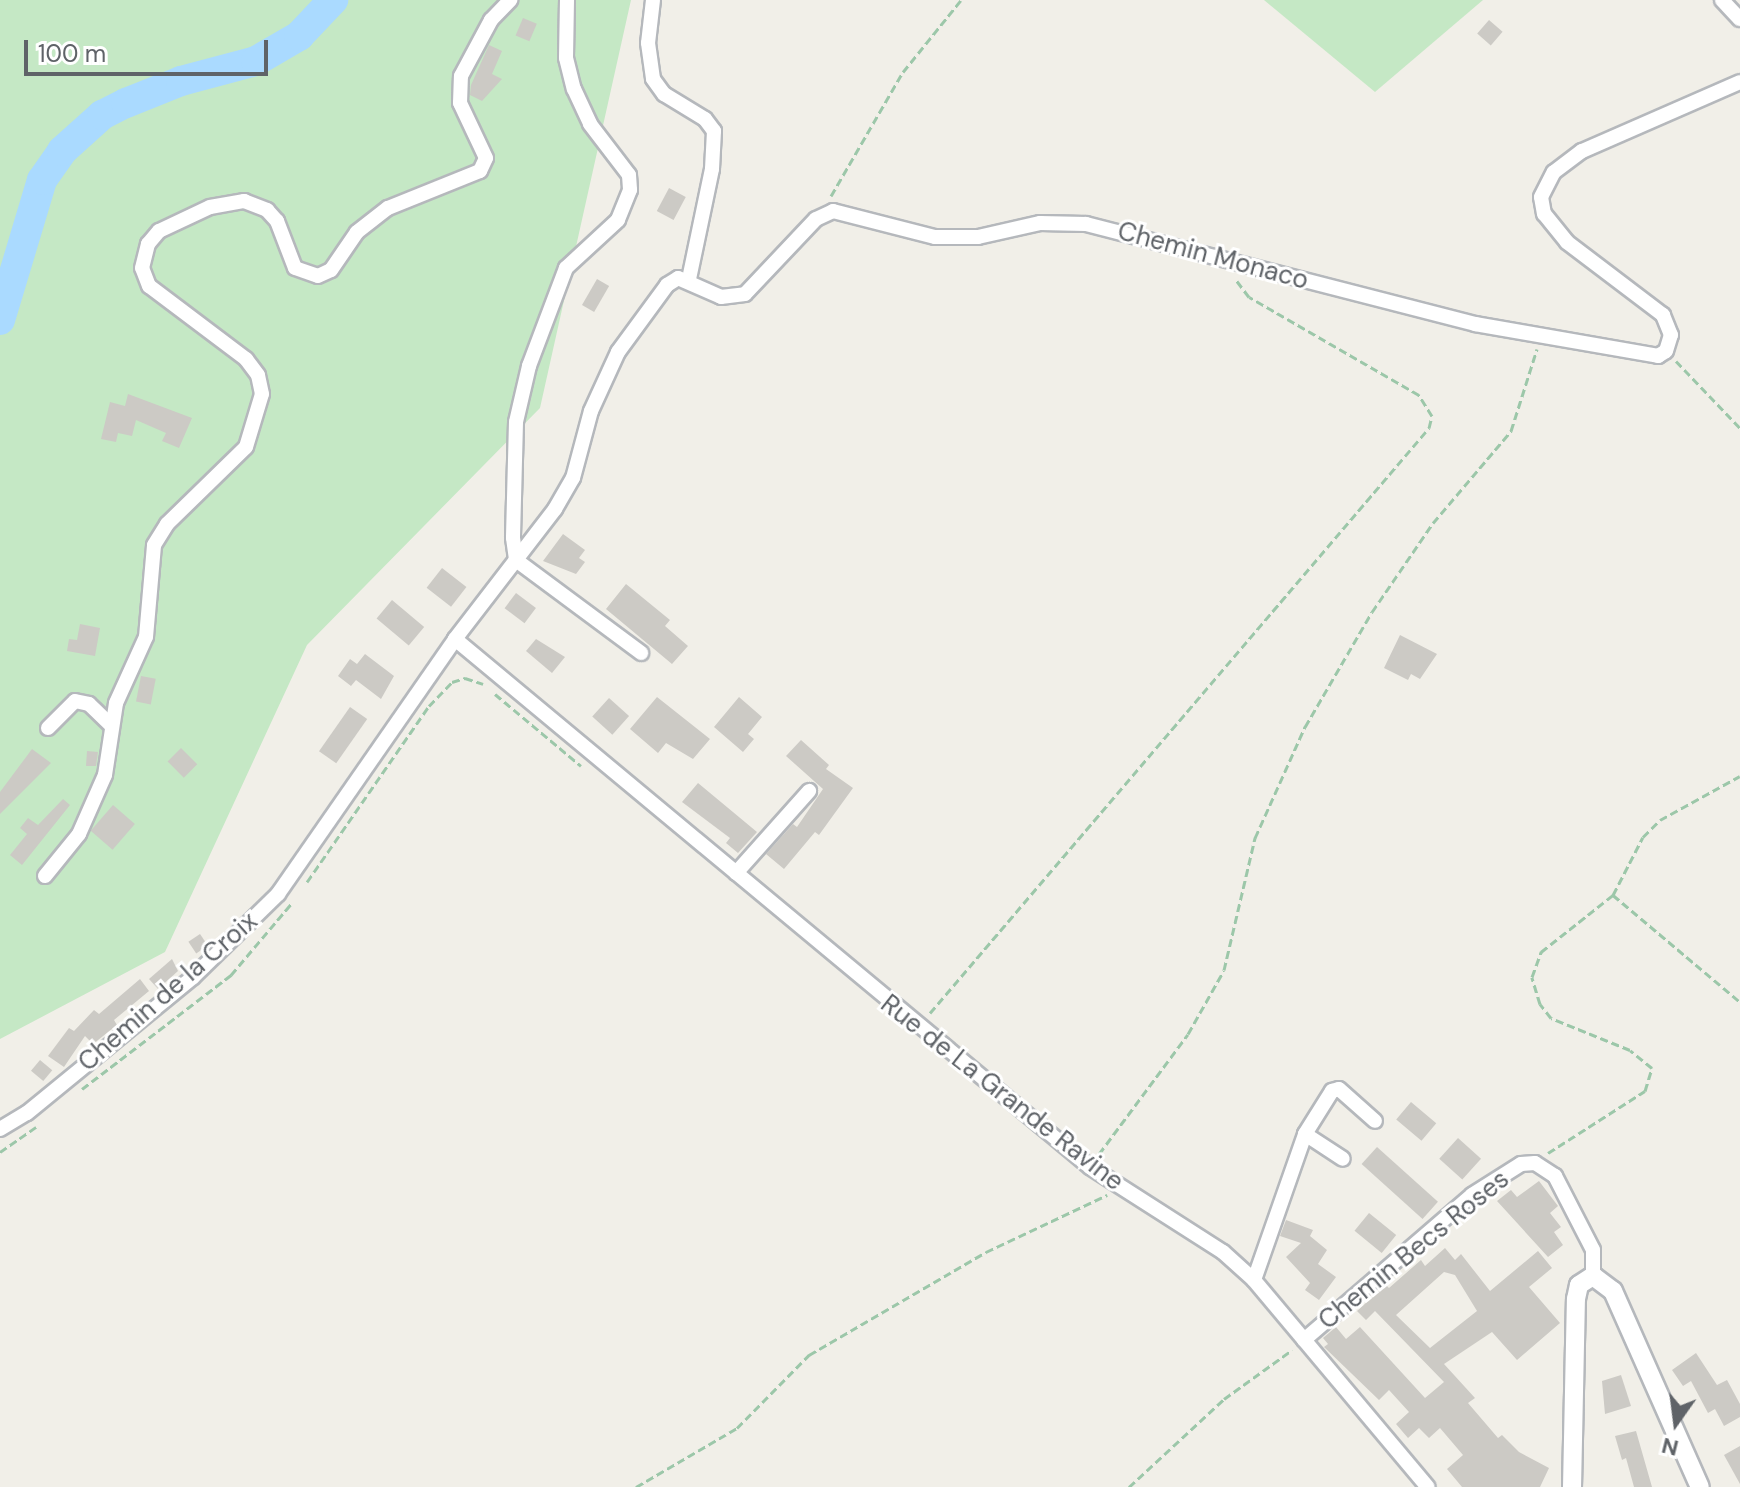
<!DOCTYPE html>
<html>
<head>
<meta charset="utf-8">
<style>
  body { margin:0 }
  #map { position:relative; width:1740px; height:1487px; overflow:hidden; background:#f1efe8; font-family:"DM Sans",sans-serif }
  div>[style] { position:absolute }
  .green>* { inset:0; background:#c5e8c5 }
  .river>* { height:30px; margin:-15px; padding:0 15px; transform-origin:15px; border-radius:15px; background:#aadaff }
  .building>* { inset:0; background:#cccac5; transform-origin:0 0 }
  .path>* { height:3px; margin-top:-1.5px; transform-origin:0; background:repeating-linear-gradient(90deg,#9cc7a9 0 8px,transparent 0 12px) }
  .roads { filter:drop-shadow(2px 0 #b5b8bc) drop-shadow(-2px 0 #b5b8bc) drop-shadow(0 2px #b5b8bc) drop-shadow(0 -2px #b5b8bc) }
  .street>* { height:14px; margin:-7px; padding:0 7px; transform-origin:7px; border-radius:7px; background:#fff }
  .secondary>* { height:18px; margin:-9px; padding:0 9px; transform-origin:9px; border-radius:9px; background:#fff }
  span { translate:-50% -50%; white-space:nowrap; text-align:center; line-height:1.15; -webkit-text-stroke:6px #fff; paint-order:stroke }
  .street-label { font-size:26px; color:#5f6368 }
  .north { position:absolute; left:1636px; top:1383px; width:80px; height:80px; -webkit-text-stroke:6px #fff; paint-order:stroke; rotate:194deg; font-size:22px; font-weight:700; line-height:32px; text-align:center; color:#5f6368 }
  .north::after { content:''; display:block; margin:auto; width:28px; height:36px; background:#5f6368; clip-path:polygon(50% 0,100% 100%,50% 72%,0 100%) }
  .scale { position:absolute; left:24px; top:40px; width:244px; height:36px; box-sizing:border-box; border:4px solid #5f6368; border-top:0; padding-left:10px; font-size:24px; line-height:28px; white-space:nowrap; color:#5f6368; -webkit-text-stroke:6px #fff; paint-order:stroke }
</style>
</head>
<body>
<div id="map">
  <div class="green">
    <div style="clip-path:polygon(0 0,631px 0,540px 408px,307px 645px,165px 952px,0 1039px)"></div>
    <div style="clip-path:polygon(1264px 0,1483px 0,1375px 92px)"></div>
  </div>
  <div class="river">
    <div style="left:0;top:320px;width:146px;rotate:-73.3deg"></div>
    <div style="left:42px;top:180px;width:35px;rotate:-55deg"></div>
    <div style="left:62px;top:151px;width:54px;rotate:-42deg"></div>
    <div style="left:102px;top:115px;width:27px;rotate:-27deg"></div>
    <div style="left:126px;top:103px;width:59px;rotate:-21.8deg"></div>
    <div style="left:181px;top:81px;width:78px;rotate:-14.9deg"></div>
    <div style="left:256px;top:61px;width:50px;rotate:-30.2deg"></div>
    <div style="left:299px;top:36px;width:50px;rotate:-46.6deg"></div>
  </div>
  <div class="building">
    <div style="left:523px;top:18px;width:15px;height:19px;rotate:23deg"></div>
    <div style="left:1489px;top:20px;width:18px;height:18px;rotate:41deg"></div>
    <div style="clip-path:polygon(489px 45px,502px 51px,492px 74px,502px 79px,482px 101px,470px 95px,471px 85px)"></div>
    <div style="left:669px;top:188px;width:19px;height:26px;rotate:28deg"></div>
    <div style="left:597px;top:279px;width:14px;height:30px;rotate:30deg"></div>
    <div style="clip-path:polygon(128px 394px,192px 418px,179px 448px,162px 441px,166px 433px,136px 420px,132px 436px,118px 433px,116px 442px,101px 439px,110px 402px,125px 406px)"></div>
    <div style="clip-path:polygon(563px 534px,585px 550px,579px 558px,585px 562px,576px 574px,543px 561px)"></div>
    <div style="left:442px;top:568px;width:31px;height:25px;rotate:38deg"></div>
    <div style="clip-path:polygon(626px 584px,670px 620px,665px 626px,688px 646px,672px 664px,606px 609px)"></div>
    <div style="left:516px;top:593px;width:25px;height:19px;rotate:37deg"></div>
    <div style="left:392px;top:600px;width:42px;height:24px;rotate:40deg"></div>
    <div style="clip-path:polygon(80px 624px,100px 628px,95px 656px,67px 651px,69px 639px,77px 640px)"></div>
    <div style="clip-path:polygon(1400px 635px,1437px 654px,1420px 679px,1411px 674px,1408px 680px,1384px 668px)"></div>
    <div style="clip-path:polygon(536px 639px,565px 657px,552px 673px,526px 651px)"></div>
    <div style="clip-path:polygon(365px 654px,394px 676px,381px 699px,356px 680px,351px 686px,338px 676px,350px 659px,357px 664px)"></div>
    <div style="left:141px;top:676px;width:15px;height:26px;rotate:11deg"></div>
    <div style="clip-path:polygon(657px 697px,710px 739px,693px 759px,666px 743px,658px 753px,630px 729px)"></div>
    <div style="clip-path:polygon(739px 697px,762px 717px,748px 734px,754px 739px,743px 752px,714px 727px)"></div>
    <div style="left:609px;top:698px;width:27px;height:25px;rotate:42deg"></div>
    <div style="left:350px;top:707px;width:21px;height:54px;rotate:35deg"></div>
    <div style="clip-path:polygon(801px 740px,829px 765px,826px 769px,853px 788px,819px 835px,815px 832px,784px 869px,766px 854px,793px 824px,797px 827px,823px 789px,786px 756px)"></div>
    <div style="left:181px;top:748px;width:23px;height:19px;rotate:45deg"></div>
    <div style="clip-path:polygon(32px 749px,51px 763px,0 814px,0 792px)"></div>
    <div style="clip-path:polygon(87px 751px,98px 752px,96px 766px,86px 766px)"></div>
    <div style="clip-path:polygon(698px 783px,757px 832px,738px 853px,726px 843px,730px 838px,682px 802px)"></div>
    <div style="clip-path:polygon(63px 799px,70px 805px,22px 865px,10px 855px,27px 834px,20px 828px,28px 818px,38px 825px)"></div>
    <div style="left:113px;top:805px;width:29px;height:34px;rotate:41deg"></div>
    <div style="left:200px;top:934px;width:14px;height:14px;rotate:56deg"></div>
    <div style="clip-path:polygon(172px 959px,178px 971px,158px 989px,149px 979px)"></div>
    <div style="clip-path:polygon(140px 979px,149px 991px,114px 1020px,117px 1025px,93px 1044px,85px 1036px,64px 1067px,48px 1056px,69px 1028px,74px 1031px,94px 1010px,99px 1014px)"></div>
    <div style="left:40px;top:1060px;width:16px;height:14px;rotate:40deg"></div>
    <div style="left:1411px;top:1102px;width:33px;height:23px;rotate:40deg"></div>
    <div style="left:1458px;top:1138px;width:31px;height:28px;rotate:42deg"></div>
    <div style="left:1377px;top:1147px;width:82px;height:23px;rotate:42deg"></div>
    <div style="clip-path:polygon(1539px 1181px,1558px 1206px,1550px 1213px,1561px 1227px,1554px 1232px,1563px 1245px,1548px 1257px,1497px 1201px,1511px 1190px,1517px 1197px)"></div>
    <div style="left:1369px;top:1213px;width:35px;height:23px;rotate:39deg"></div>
    <div style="clip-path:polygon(1286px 1220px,1313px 1230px,1310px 1236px,1327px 1250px,1318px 1264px,1336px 1277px,1319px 1300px,1305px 1290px,1310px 1283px,1286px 1257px,1301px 1243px,1280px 1236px)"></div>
    <div style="clip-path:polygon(evenodd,1445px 1248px,1455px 1260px,1461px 1254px,1490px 1291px,1538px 1251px,1552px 1268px,1529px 1287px,1560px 1323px,1517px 1360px,1492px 1332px,1444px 1364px,1475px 1398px,1468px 1403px,1498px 1438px,1502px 1435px,1519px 1452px,1549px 1468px,1540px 1487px,1462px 1487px,1447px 1469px,1463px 1455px,1440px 1428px,1429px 1438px,1419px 1428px,1408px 1438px,1396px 1424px,1409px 1412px,1389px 1390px,1379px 1400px,1324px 1347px,1328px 1344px,1323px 1338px,1336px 1327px,1346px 1339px,1360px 1327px,1425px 1398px,1444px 1382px,1375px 1311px,1366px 1320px,1357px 1311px,1386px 1285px,1389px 1288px,1421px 1260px,1425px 1266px,1445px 1248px,1444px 1272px,1455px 1275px,1477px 1311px,1430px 1348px,1396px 1315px,1444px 1272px)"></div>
    <div style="clip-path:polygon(1696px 1353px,1717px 1385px,1727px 1380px,1740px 1404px,1740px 1417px,1724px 1426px,1715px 1409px,1708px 1413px,1691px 1381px,1683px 1386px,1672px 1370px)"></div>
    <div style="clip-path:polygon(1621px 1375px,1631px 1406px,1605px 1414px,1602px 1381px)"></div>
    <div style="clip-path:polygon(1636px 1431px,1652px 1487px,1634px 1487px,1626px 1458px,1622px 1460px,1615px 1436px)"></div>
    <div style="clip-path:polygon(1740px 1446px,1740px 1484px,1724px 1455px)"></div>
  </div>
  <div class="path">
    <div style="left:831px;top:196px;width:143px;rotate:-59.9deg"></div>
    <div style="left:903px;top:72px;width:92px;rotate:-51.1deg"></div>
    <div style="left:1676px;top:361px;width:93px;rotate:46.3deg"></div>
    <div style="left:495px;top:694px;width:112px;rotate:39.9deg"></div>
    <div style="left:307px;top:882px;width:214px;rotate:-55.3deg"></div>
    <div style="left:429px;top:706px;width:33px;rotate:-46deg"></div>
    <div style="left:452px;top:682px;width:14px;rotate:-17deg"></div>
    <div style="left:465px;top:678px;width:19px;rotate:18deg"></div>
    <div style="left:1613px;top:895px;width:166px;rotate:40.1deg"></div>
    <div style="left:930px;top:1013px;width:769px;rotate:-49.54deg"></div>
    <div style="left:1429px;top:428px;width:12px;rotate:-76deg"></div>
    <div style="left:1432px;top:416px;width:25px;rotate:-122deg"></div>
    <div style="left:1419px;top:395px;width:196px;rotate:-150deg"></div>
    <div style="left:1249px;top:297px;width:21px;rotate:-127deg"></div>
    <div style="left:82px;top:1089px;width:188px;rotate:-37.4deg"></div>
    <div style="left:231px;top:975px;width:93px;rotate:-49.8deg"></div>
    <div style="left:0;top:1152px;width:44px;rotate:-34.8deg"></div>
    <div style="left:1548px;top:1153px;width:115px;rotate:-32.6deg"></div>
    <div style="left:1645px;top:1091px;width:24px;rotate:-73deg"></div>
    <div style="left:1652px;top:1068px;width:28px;rotate:-141deg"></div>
    <div style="left:1630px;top:1050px;width:85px;rotate:-157.9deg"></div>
    <div style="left:1551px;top:1018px;width:18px;rotate:-128deg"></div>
    <div style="left:1540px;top:1004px;width:28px;rotate:-107deg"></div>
    <div style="left:1532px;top:977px;width:27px;rotate:-70deg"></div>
    <div style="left:1541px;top:952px;width:92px;rotate:-38.4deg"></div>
    <div style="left:1613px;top:895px;width:65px;rotate:-62.7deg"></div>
    <div style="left:1643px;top:837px;width:24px;rotate:-45deg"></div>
    <div style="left:1660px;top:820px;width:91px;rotate:-28.8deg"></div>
    <div style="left:1099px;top:1154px;width:149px;rotate:-53.4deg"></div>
    <div style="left:1188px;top:1034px;width:73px;rotate:-60.6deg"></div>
    <div style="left:1224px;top:970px;width:136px;rotate:-76.8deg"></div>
    <div style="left:1255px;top:838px;width:122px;rotate:-65.8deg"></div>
    <div style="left:1305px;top:727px;width:133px;rotate:-59.8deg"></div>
    <div style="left:1372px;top:612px;width:108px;rotate:-55.6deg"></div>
    <div style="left:1433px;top:523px;width:121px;rotate:-49.7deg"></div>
    <div style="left:1511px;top:431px;width:86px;rotate:-72.4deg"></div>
    <div style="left:636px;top:1487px;width:117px;rotate:-30.3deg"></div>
    <div style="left:737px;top:1428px;width:103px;rotate:-45.4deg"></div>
    <div style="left:809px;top:1355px;width:205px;rotate:-30.2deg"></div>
    <div style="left:986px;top:1252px;width:134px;rotate:-25.2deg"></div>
    <div style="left:1129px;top:1487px;width:129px;rotate:-42.8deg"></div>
    <div style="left:1224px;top:1399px;width:84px;rotate:-35.8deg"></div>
  </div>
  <div class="roads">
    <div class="street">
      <div style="left:567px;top:0;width:58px;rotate:91deg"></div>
      <div style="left:566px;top:58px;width:32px;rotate:76deg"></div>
      <div style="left:574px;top:89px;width:38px;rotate:65deg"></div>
      <div style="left:590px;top:124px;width:64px;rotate:52.6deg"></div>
      <div style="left:629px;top:175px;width:15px;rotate:86deg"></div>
      <div style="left:630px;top:190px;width:32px;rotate:112deg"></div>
      <div style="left:618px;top:220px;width:71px;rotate:137.3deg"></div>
      <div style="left:566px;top:268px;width:105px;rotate:110.7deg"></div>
      <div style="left:529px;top:366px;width:57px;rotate:103.1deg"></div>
      <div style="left:516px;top:422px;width:116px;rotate:91.5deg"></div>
      <div style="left:513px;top:538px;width:22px;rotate:82deg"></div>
      <div style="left:516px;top:560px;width:156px;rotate:36.6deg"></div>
      <div style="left:653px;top:0;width:43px;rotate:96.6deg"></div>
      <div style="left:648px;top:43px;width:36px;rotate:82deg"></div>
      <div style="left:653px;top:79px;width:19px;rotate:54deg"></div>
      <div style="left:664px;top:94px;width:48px;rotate:31.4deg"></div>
      <div style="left:705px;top:119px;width:15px;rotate:53deg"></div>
      <div style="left:714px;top:131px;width:38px;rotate:93deg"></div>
      <div style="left:712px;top:169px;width:112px;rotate:101.8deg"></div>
      <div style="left:1722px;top:0;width:26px;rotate:47deg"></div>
      <div style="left:455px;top:639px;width:826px;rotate:39.74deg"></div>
      <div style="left:1090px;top:1167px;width:158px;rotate:32.6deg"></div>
      <div style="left:1223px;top:1252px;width:42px;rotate:42.1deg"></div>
      <div style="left:1254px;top:1280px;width:270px;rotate:50deg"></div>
      <div style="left:48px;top:728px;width:38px;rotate:-45deg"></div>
      <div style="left:75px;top:701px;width:14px;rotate:12deg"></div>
      <div style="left:89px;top:704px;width:32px;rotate:44deg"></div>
      <div style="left:736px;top:873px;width:110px;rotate:-48.3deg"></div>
      <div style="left:45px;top:876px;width:54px;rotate:-51deg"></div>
      <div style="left:79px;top:834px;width:64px;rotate:-66.2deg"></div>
      <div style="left:105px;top:775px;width:73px;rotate:-81.3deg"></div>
      <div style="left:116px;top:703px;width:72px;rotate:-65.6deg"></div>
      <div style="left:146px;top:637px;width:92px;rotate:-85deg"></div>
      <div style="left:154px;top:545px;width:25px;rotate:-58deg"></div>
      <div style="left:167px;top:524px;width:110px;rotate:-44.3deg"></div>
      <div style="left:246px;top:447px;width:55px;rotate:-73.2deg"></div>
      <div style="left:262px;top:394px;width:19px;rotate:-102deg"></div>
      <div style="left:258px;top:375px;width:20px;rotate:-127deg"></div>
      <div style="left:246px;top:359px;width:121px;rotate:-143deg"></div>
      <div style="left:149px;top:286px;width:19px;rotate:-111deg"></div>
      <div style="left:142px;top:268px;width:25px;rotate:-76deg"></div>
      <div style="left:148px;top:244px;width:17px;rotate:-50deg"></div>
      <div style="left:159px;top:231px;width:56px;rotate:-25.2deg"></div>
      <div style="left:210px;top:207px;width:35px;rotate:-10deg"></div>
      <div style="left:244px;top:201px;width:25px;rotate:21deg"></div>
      <div style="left:267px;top:210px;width:15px;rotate:48deg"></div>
      <div style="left:277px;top:221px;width:50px;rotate:69deg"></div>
      <div style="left:295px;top:268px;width:24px;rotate:19deg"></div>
      <div style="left:318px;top:276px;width:14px;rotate:-25deg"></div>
      <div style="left:331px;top:270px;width:46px;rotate:-55.6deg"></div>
      <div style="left:357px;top:232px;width:39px;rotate:-38deg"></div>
      <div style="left:388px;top:208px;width:99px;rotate:-21.9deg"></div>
      <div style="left:480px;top:171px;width:14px;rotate:-65deg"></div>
      <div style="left:486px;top:158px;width:61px;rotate:-115.3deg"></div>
      <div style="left:460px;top:103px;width:27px;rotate:-88deg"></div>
      <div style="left:461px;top:76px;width:64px;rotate:-61.8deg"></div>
      <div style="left:491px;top:20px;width:28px;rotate:-46deg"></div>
      <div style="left:0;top:1129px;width:31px;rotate:-31deg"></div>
      <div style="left:27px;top:1113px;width:215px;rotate:-39.3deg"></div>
      <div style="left:193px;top:977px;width:119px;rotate:-44.3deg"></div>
      <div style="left:278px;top:894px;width:310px;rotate:-55.2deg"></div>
      <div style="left:455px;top:639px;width:164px;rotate:-52.4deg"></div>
      <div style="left:555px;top:509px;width:36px;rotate:-60deg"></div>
      <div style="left:573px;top:478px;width:69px;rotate:-75deg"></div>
      <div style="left:591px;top:411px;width:65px;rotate:-65.4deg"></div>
      <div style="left:618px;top:352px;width:83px;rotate:-53.8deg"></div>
      <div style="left:667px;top:285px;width:13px;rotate:-32deg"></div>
      <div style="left:678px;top:278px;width:47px;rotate:23.8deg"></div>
      <div style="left:721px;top:297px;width:24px;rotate:-7deg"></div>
      <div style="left:745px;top:294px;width:103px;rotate:-46.6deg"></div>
      <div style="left:816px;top:219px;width:19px;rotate:-25deg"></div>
      <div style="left:833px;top:211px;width:105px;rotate:14.3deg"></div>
      <div style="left:935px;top:237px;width:43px"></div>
      <div style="left:978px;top:237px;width:64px;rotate:-12.7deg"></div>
      <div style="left:1040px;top:223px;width:46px;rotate:1.2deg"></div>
      <div style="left:1086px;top:224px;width:402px;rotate:14.4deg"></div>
      <div style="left:1475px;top:324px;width:186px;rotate:9.9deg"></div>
      <div style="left:1658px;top:356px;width:9px;rotate:-32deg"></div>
      <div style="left:1666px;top:351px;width:17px;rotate:-73deg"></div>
      <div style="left:1671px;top:335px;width:22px;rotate:-112deg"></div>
      <div style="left:1663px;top:315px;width:121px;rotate:-142.8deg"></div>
      <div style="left:1567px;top:242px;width:36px;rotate:-129deg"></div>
      <div style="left:1544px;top:214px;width:17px;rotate:-100deg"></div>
      <div style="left:1541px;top:197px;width:28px;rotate:-63deg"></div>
      <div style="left:1554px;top:172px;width:35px;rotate:-37deg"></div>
      <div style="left:1582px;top:151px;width:172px;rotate:-23.6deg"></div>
      <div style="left:1305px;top:1134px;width:45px;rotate:33.3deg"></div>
      <div style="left:1254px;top:1280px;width:155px;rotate:-70.7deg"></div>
      <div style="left:1305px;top:1134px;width:51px;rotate:-57.9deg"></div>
      <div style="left:1332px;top:1091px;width:7px;rotate:-16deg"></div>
      <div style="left:1339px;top:1089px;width:48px;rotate:41.6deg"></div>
      <div style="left:1304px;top:1340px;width:222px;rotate:-40.8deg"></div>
      <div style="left:1472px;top:1195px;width:58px;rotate:-32.3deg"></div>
      <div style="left:1521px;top:1164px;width:14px;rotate:-4deg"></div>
      <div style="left:1535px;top:1163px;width:24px;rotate:33deg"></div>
      <div style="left:1555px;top:1176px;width:83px;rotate:62.8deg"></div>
      <div style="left:1593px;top:1250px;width:26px;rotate:90deg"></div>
    </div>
    <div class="secondary">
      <div style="left:1572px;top:1487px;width:188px;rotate:-88.8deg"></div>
      <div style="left:1576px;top:1299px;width:14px;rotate:-78deg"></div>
      <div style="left:1579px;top:1285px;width:17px;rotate:-33deg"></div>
      <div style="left:1593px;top:1276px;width:25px;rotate:37deg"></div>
      <div style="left:1613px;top:1291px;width:214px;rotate:66.1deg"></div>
    </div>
  </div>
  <div class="street-label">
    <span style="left:1213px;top:256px;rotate:15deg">Chemin Monaco</span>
    <span style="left:168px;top:992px;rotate:-41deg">Chemin de la Croix</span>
    <span style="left:1002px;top:1093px;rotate:38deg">Rue de La Grande Ravine</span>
    <span style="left:1414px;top:1250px;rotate:-39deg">Chemin Becs Roses</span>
  </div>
  <div class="north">N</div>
  <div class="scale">100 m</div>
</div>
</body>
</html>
